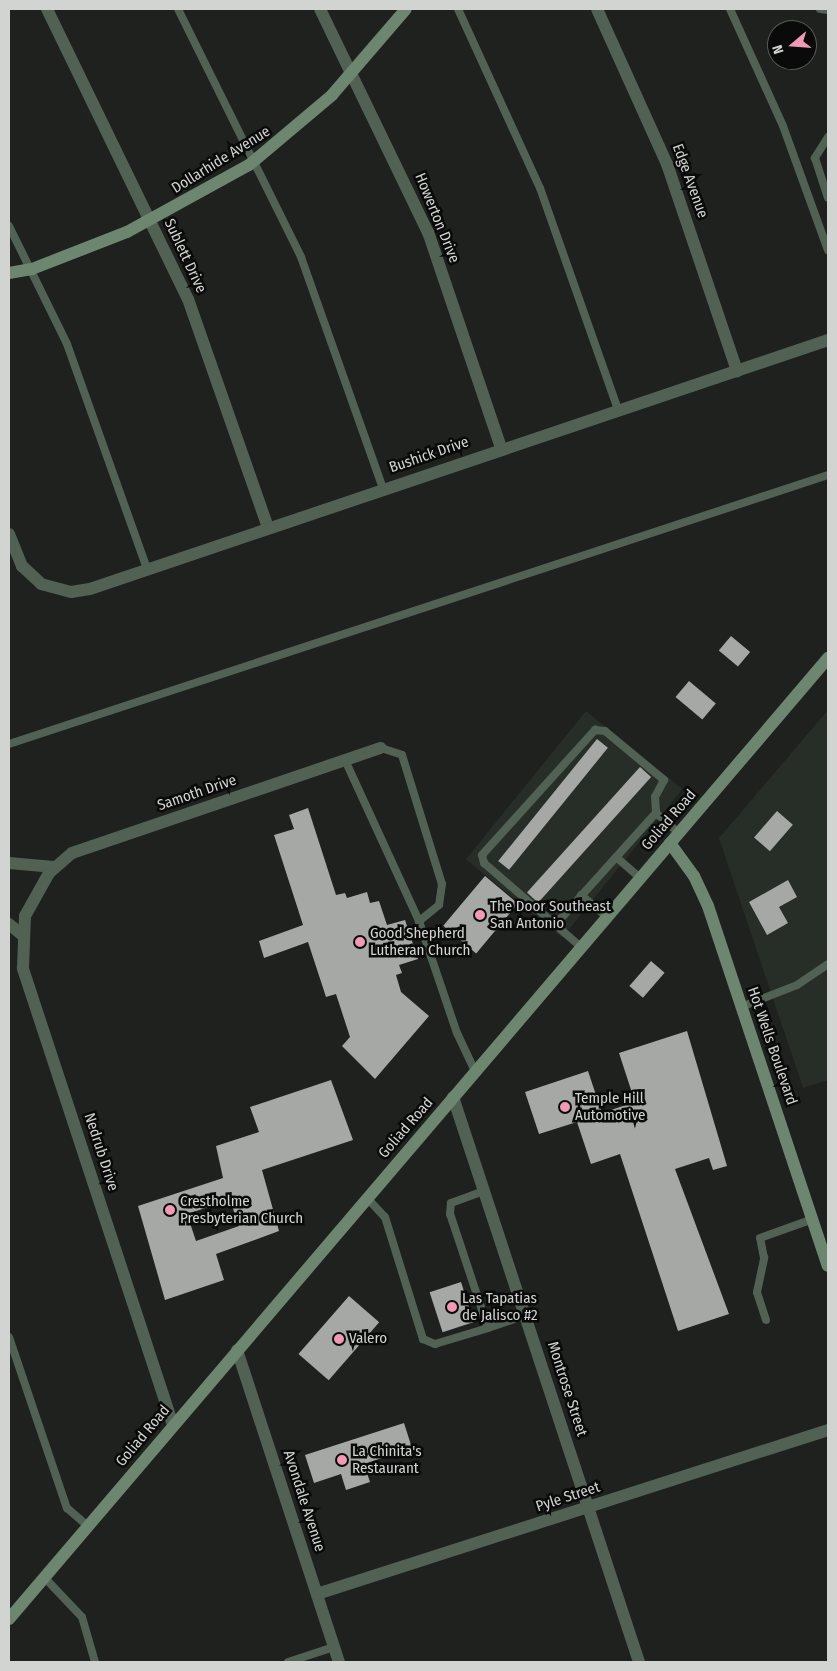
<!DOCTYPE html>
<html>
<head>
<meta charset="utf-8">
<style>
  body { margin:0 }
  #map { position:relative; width:837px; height:1671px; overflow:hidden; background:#1e211e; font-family:"Fira Sans Condensed",sans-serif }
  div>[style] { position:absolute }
  .built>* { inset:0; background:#272e28; transform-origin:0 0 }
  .building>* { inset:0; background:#a5a8a5; transform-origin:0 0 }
  .lane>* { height:8px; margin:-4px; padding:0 4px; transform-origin:4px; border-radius:4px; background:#516153 }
  .street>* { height:12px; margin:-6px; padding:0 6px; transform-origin:6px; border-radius:6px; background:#516153 }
  .secondary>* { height:12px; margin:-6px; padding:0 6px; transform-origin:6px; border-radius:6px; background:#6c866f }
  .dots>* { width:14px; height:14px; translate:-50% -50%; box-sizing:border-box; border:2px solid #090a09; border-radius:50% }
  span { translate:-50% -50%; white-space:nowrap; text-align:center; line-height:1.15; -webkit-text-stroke:5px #090a09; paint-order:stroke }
  .street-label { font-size:15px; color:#d2d4d2 }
  .poi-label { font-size:15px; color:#d2d4d2 }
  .left { translate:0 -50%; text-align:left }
  .frame { position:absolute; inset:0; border:10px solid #d2d4d2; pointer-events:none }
  .north { position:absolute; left:767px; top:20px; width:50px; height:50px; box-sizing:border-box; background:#090a09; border:1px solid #595b59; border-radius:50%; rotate:252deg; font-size:14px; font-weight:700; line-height:20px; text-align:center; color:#d2d4d2 }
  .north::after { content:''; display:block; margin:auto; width:18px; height:22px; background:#f09ab6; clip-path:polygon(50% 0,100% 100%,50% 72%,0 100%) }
</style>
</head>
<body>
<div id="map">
  <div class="built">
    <div style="clip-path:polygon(828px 710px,828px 1080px,803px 1088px,719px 838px)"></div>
    <div style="left:586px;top:711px;width:124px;height:191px;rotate:39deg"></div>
  </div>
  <div class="building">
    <div style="left:731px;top:636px;width:25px;height:19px;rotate:40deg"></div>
    <div style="left:689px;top:681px;width:35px;height:21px;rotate:40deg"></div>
    <div style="left:597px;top:739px;width:14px;height:157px;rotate:39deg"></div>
    <div style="left:640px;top:767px;width:15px;height:169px;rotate:42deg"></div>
    <div style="clip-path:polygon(308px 808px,336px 895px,345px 893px,347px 898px,367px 892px,370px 903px,379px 901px,387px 925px,405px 920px,418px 959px,399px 965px,402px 973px,396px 975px,401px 992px,429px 1016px,375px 1079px,342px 1046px,350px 1037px,336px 994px,326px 997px,308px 942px,264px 958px,259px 941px,303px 925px,274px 835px,294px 829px,289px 815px)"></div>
    <div style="left:777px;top:811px;width:21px;height:35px;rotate:41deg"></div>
    <div style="left:485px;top:876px;width:43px;height:65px;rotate:40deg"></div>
    <div style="clip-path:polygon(788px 880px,797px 897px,779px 907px,788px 923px,767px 935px,749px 902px)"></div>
    <div style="left:651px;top:961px;width:18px;height:33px;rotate:41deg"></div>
    <div style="clip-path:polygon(687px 1031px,727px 1166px,713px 1170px,709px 1158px,675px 1169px,729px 1314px,678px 1331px,620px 1154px,591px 1164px,577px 1122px,539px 1134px,525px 1092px,588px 1071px,602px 1113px,635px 1102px,619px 1053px)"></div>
    <div style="clip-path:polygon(evenodd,331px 1080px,353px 1140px,262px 1170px,279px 1231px,216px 1254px,224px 1280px,165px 1300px,138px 1206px,223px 1178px,216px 1146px,259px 1132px,250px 1107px,331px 1080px,230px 1200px,239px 1226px,196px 1241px,187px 1214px,230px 1200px)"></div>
    <div style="left:461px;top:1282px;width:42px;height:33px;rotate:72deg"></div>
    <div style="left:349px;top:1296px;width:40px;height:77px;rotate:41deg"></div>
    <div style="clip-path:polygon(404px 1423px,412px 1448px,364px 1464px,370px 1482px,346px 1490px,341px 1474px,314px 1483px,305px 1455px)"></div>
  </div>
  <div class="lane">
    <div style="left:178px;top:9px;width:277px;rotate:63.6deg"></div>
    <div style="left:301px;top:257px;width:245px;rotate:70.5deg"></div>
    <div style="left:458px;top:9px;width:197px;rotate:65.4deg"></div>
    <div style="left:540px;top:188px;width:235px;rotate:70.6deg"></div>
    <div style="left:730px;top:9px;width:128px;rotate:65.6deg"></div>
    <div style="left:783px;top:126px;width:132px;rotate:70.1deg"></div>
    <div style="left:820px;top:9px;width:8px;rotate:7deg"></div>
    <div style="left:828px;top:137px;width:25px;rotate:122deg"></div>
    <div style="left:815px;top:158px;width:42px;rotate:72deg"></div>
    <div style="left:9px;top:226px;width:131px;rotate:63.8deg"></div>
    <div style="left:67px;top:344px;width:239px;rotate:70.4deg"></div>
    <div style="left:9px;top:744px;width:862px;rotate:-18.18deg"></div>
    <div style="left:381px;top:748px;width:22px;rotate:18deg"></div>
    <div style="left:402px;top:755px;width:135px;rotate:72.8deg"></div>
    <div style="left:442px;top:884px;width:21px;rotate:98deg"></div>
    <div style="left:439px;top:905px;width:26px;rotate:141deg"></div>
    <div style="left:345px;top:760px;width:177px;rotate:65.3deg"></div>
    <div style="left:419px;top:921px;width:118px;rotate:71.3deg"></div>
    <div style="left:457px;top:1033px;width:42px;rotate:64.7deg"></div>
    <div style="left:616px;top:857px;width:32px;rotate:41deg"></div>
    <div style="left:581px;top:895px;width:34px;rotate:40deg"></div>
    <div style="left:555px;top:925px;width:151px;rotate:-48deg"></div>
    <div style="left:581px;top:947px;width:128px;rotate:-139.1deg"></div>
    <div style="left:484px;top:863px;width:8px;rotate:-104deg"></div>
    <div style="left:482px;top:855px;width:169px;rotate:-47.9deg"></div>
    <div style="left:595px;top:730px;width:10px;rotate:6deg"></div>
    <div style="left:605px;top:731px;width:77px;rotate:39.7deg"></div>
    <div style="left:664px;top:780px;width:19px;rotate:118deg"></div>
    <div style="left:655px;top:797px;width:16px;rotate:86deg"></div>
    <div style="left:656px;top:813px;width:30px;rotate:41deg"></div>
    <div style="left:741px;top:1007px;width:60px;rotate:-21.4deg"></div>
    <div style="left:797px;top:985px;width:37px;rotate:-34deg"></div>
    <div style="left:367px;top:1198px;width:26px;rotate:47deg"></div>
    <div style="left:385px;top:1217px;width:128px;rotate:72.7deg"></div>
    <div style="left:423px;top:1339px;width:13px;rotate:23deg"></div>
    <div style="left:435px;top:1344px;width:55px;rotate:-16.8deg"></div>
    <div style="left:488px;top:1328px;width:120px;rotate:-108.4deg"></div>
    <div style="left:450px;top:1214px;width:11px;rotate:-85deg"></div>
    <div style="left:451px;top:1203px;width:35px;rotate:-20deg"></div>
    <div style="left:766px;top:1320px;width:29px;rotate:-108deg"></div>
    <div style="left:757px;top:1292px;width:35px;rotate:-78deg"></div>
    <div style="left:764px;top:1258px;width:20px;rotate:-101deg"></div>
    <div style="left:760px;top:1238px;width:56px;rotate:-19.7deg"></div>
    <div style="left:488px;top:1328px;width:40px;rotate:-18.9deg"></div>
    <div style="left:9px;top:1337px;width:181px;rotate:71.3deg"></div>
    <div style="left:67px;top:1508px;width:28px;rotate:41deg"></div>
    <div style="left:44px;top:1577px;width:55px;rotate:46.5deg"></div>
    <div style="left:82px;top:1617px;width:47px;rotate:73.9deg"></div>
    <div style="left:288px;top:1662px;width:48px;rotate:-18.1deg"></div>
  </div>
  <div class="street">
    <div style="left:47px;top:9px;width:322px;rotate:64.1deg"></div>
    <div style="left:188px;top:299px;width:242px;rotate:70.7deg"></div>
    <div style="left:320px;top:9px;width:248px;rotate:64.2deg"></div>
    <div style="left:428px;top:232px;width:228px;rotate:71.3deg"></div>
    <div style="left:597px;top:9px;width:170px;rotate:65.7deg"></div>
    <div style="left:667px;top:164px;width:219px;rotate:71.3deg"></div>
    <div style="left:9px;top:534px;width:35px;rotate:68deg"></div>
    <div style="left:22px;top:566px;width:26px;rotate:43deg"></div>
    <div style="left:41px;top:584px;width:31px;rotate:15deg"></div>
    <div style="left:71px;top:592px;width:19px;rotate:-9deg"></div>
    <div style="left:90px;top:589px;width:779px;rotate:-18.64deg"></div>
    <div style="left:9px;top:863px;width:45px;rotate:5.1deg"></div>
    <div style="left:9px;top:924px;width:17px;rotate:40deg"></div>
    <div style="left:453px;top:1097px;width:595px;rotate:71.78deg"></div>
    <div style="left:237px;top:1350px;width:328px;rotate:71.9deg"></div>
    <div style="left:173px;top:1425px;width:481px;rotate:-108.2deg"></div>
    <div style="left:23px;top:968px;width:52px;rotate:-87.8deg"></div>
    <div style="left:25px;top:916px;width:49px;rotate:-60.8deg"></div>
    <div style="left:49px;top:873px;width:30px;rotate:-41deg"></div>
    <div style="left:72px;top:853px;width:326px;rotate:-18.8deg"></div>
    <div style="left:317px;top:1594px;width:537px;rotate:-17.79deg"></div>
  </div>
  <div class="secondary">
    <div style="left:9px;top:273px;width:23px;rotate:-10deg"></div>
    <div style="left:32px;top:269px;width:102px;rotate:-21.3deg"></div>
    <div style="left:127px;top:232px;width:139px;rotate:-28.8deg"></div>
    <div style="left:249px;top:165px;width:109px;rotate:-40.1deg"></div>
    <div style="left:332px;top:95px;width:113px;rotate:-49.3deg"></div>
    <div style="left:670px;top:843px;width:41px;rotate:54deg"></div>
    <div style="left:694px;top:876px;width:33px;rotate:65deg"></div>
    <div style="left:708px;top:906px;width:379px;rotate:71.6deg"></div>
    <div style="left:9px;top:1619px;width:1263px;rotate:-49.56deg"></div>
  </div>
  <div class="dots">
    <div style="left:480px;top:915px;background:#f09ab6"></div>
    <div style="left:360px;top:942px;background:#f09ab6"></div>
    <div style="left:565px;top:1107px;background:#f09ab6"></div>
    <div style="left:170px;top:1210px;background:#f09ab6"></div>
    <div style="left:452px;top:1307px;background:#f09ab6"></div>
    <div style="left:339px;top:1339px;background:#f09ab6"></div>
    <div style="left:342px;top:1460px;background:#f09ab6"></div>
  </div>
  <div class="street-label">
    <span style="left:221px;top:160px;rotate:-32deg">Dollarhide Avenue</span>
    <span style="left:690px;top:181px;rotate:70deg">Edge Avenue</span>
    <span style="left:437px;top:218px;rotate:68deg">Howerton Drive</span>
    <span style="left:185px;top:256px;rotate:65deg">Sublett Drive</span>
    <span style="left:429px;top:455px;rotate:-19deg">Bushick Drive</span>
    <span style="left:197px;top:793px;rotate:-19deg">Samoth Drive</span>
    <span style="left:669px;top:820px;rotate:-49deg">Goliad Road</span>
    <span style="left:772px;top:1046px;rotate:71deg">Hot Wells Boulevard</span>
    <span style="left:406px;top:1128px;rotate:-49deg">Goliad Road</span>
    <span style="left:101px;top:1152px;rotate:72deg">Nedrub Drive</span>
    <span style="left:567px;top:1389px;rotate:72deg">Montrose Street</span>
    <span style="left:143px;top:1436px;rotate:-50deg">Goliad Road</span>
    <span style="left:568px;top:1497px;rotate:-18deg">Pyle Street</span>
    <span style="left:304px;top:1501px;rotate:72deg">Avondale Avenue</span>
  </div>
  <div class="poi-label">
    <span class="left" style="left:490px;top:915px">The Door Southeast<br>San Antonio</span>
    <span class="left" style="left:370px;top:942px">Good Shepherd<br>Lutheran Church</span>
    <span class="left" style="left:575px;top:1107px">Temple Hill<br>Automotive</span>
    <span class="left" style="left:180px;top:1210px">Crestholme<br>Presbyterian Church</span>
    <span class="left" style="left:462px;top:1307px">Las Tapatias<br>de Jalisco #2</span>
    <span class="left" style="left:349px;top:1339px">Valero</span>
    <span class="left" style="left:352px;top:1460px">La Chinita's<br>Restaurant</span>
  </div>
  <div class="frame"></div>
  <div class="north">N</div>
</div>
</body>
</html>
